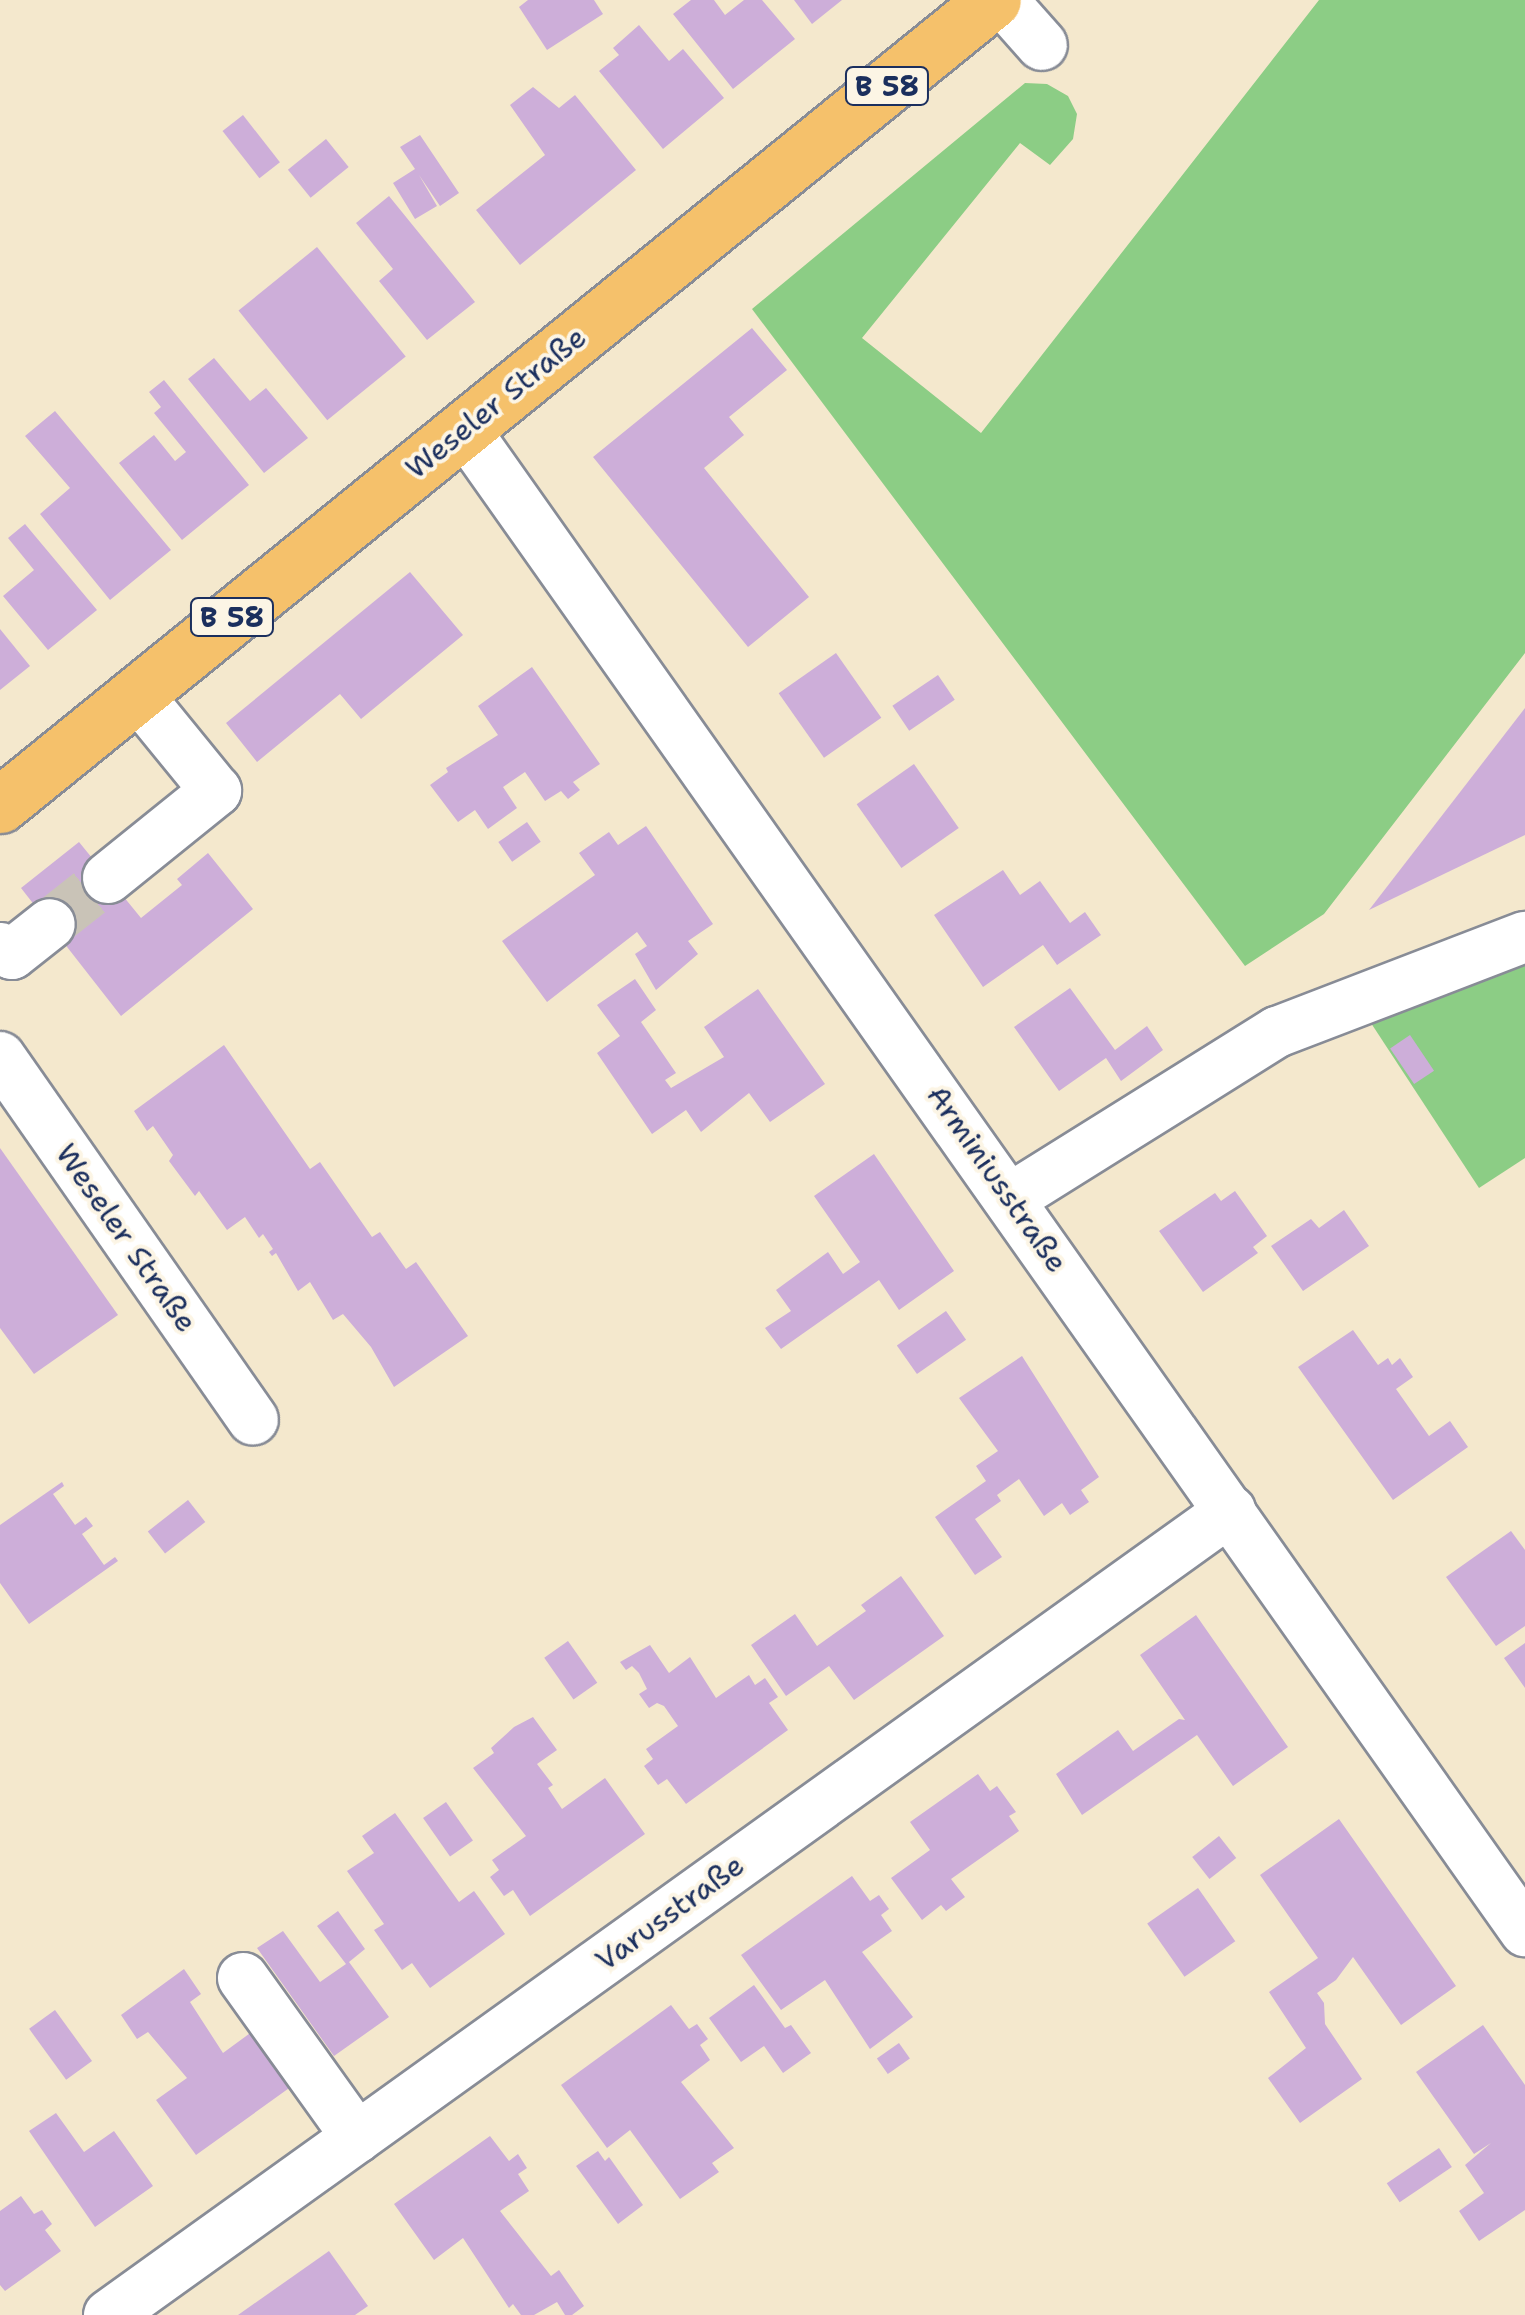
<!DOCTYPE html>
<html>
<head>
<meta charset="utf-8">
<style>
  body { margin:0 }
  #map { position:relative; width:1525px; height:2315px; overflow:hidden; background:#f4e8cd; font-family:"Shantell Sans",sans-serif }
  div>[style] { position:absolute }
  .green>* { inset:0; background:#8ccd85 }
  .building>* { inset:0; background:#cdaed9; transform-origin:0 0 }
  .minor-tunnel>* { height:50px; margin-top:-25px; transform-origin:0; background:repeating-linear-gradient(90deg,#c9c3b7 0 50px,transparent 0 75px) }
  .roads { filter:drop-shadow(2px 0 #888c96) drop-shadow(-2px 0 #888c96) drop-shadow(0 2px #888c96) drop-shadow(0 -2px #888c96) }
  .minor>* { height:50px; margin:-25px; padding:0 25px; transform-origin:25px; border-radius:25px; background:#fff }
  .major>* { height:55px; margin:-27.5px; padding:0 27.5px; transform-origin:27.5px; border-radius:27.5px; background:#f5c16b }
  span { translate:-50% -50%; white-space:nowrap; text-align:center; line-height:1.15; -webkit-text-stroke:8px #fcf5e5; paint-order:stroke }
  .shield-label span { padding:2px 8px; background:#fcf5e5; border:2px solid; border-radius:8px; -webkit-text-stroke-width:0 }
  .shield-label { font-size:28px; color:#1b2f5e; font-weight:700 }
  .street-label { font-size:30px; color:#1b2f5e }
</style>
</head>
<body>
<div id="map">
  <div class="green">
    <div style="clip-path:polygon(1319px 0,1525px 0,1525px 653px,1324px 914px,1245px 966px,752px 309px,1025px 83px,1047px 84px,1068px 96px,1077px 114px,1073px 139px,1050px 165px,1020px 143px,862px 338px,981px 433px)"></div>
    <div style="clip-path:polygon(1525px 948px,1525px 1158px,1479px 1188px,1369px 1020px)"></div>
  </div>
  <div class="building">
    <div style="clip-path:polygon(528px 0,594px 0,603px 14px,547px 50px,519px 7px)"></div>
    <div style="clip-path:polygon(691px 0,714px 0,725px 15px,744px 0,762px 0,795px 39px,733px 89px,673px 14px)"></div>
    <div style="clip-path:polygon(794px 0,842px 0,812px 24px)"></div>
    <div style="clip-path:polygon(639px 25px,669px 61px,683px 49px,724px 98px,663px 149px,599px 71px,619px 55px,613px 48px)"></div>
    <div style="clip-path:polygon(533px 87px,559px 108px,575px 95px,636px 170px,520px 265px,476px 210px,545px 155px,510px 105px)"></div>
    <div style="left:243px;top:115px;width:60px;height:26px;rotate:52deg"></div>
    <div style="clip-path:polygon(420px 135px,459px 193px,440px 206px,419px 175px,437px 206px,415px 219px,393px 183px,415px 169px,400px 147px)"></div>
    <div style="left:326px;top:139px;width:36px;height:49px;rotate:51deg"></div>
    <div style="clip-path:polygon(389px 196px,475px 302px,427px 340px,379px 281px,393px 269px,356px 223px)"></div>
    <div style="left:317px;top:247px;width:141px;height:101px;rotate:51deg"></div>
    <div style="clip-path:polygon(752px 328px,787px 370px,729px 417px,744px 435px,704px 468px,809px 597px,748px 647px,593px 457px)"></div>
    <div style="clip-path:polygon(214px 358px,250px 401px,266px 388px,308px 438px,264px 473px,188px 379px)"></div>
    <div style="clip-path:polygon(164px 380px,249px 485px,182px 540px,119px 463px,154px 435px,175px 461px,186px 452px,154px 413px,161px 407px,149px 392px)"></div>
    <div style="clip-path:polygon(55px 411px,171px 550px,110px 600px,40px 514px,70px 488px,25px 436px)"></div>
    <div style="clip-path:polygon(25px 524px,97px 610px,48px 650px,3px 596px,34px 570px,8px 538px)"></div>
    <div style="clip-path:polygon(410px 572px,463px 635px,361px 719px,340px 694px,257px 762px,226px 723px)"></div>
    <div style="clip-path:polygon(0 629px,30px 666px,0 690px)"></div>
    <div style="left:836px;top:653px;width:79px;height:70px;rotate:55deg"></div>
    <div style="clip-path:polygon(532px 667px,600px 764px,573px 782px,580px 790px,568px 799px,561px 791px,545px 801px,525px 772px,503px 787px,517px 808px,488px 829px,475px 810px,458px 822px,430px 785px,448px 772px,446px 768px,498px 735px,478px 706px)"></div>
    <div style="left:938px;top:675px;width:30px;height:55px;rotate:56deg"></div>
    <div style="clip-path:polygon(1525px 708px,1525px 835px,1369px 910px)"></div>
    <div style="left:914px;top:764px;width:78px;height:70px;rotate:55deg"></div>
    <div style="left:527px;top:822px;width:24px;height:35px;rotate:55deg"></div>
    <div style="clip-path:polygon(646px 826px,713px 924px,688px 941px,698px 954px,656px 990px,635px 954px,647px 946px,637px 932px,547px 1002px,502px 941px,595px 875px,579px 853px,609px 832px,618px 845px)"></div>
    <div style="clip-path:polygon(79px 842px,141px 918px,182px 885px,177px 879px,208px 853px,253px 909px,121px 1016px,21px 888px)"></div>
    <div style="clip-path:polygon(1003px 870px,1020px 895px,1040px 881px,1070px 923px,1085px 912px,1101px 935px,1057px 965px,1043px 945px,983px 987px,934px 915px)"></div>
    <div style="clip-path:polygon(635px 979px,656px 1010px,641px 1022px,676px 1073px,665px 1080px,671px 1088px,724px 1057px,704px 1027px,758px 989px,825px 1084px,770px 1122px,749px 1093px,701px 1132px,686px 1110px,652px 1134px,597px 1053px,620px 1036px,597px 1005px)"></div>
    <div style="clip-path:polygon(1070px 988px,1115px 1050px,1147px 1026px,1163px 1050px,1121px 1081px,1106px 1058px,1059px 1091px,1014px 1027px)"></div>
    <div style="left:1410px;top:1035px;width:43px;height:24px;rotate:56deg"></div>
    <div style="clip-path:polygon(224px 1045px,310px 1169px,320px 1162px,372px 1237px,380px 1232px,406px 1269px,416px 1262px,468px 1336px,394px 1387px,371px 1347px,343px 1314px,333px 1320px,310px 1282px,298px 1291px,276px 1253px,272px 1256px,269px 1252px,273px 1249px,263px 1234px,259px 1238px,245px 1217px,227px 1230px,199px 1191px,195px 1196px,169px 1161px,173px 1155px,153px 1126px,147px 1131px,134px 1111px)"></div>
    <div style="clip-path:polygon(0 1148px,118px 1315px,34px 1374px,0 1328px)"></div>
    <div style="clip-path:polygon(874px 1154px,954px 1271px,899px 1310px,879px 1280px,781px 1349px,765px 1328px,791px 1311px,776px 1290px,828px 1252px,843px 1274px,860px 1262px,814px 1196px)"></div>
    <div style="clip-path:polygon(1235px 1191px,1267px 1236px,1253px 1247px,1258px 1253px,1203px 1292px,1159px 1231px,1215px 1193px,1221px 1201px)"></div>
    <div style="clip-path:polygon(1344px 1210px,1369px 1246px,1303px 1291px,1271px 1246px,1311px 1219px,1319px 1228px)"></div>
    <div style="left:946px;top:1311px;width:35px;height:60px;rotate:55deg"></div>
    <div style="clip-path:polygon(1353px 1330px,1378px 1365px,1388px 1358px,1392px 1365px,1400px 1358px,1413px 1377px,1396px 1389px,1429px 1436px,1450px 1421px,1468px 1447px,1393px 1500px,1298px 1367px)"></div>
    <div style="clip-path:polygon(1022px 1356px,1099px 1477px,1081px 1490px,1089px 1502px,1070px 1515px,1062px 1503px,1044px 1516px,1019px 1479px,997px 1495px,1001px 1501px,975px 1519px,1002px 1557px,975px 1575px,935px 1517px,986px 1481px,976px 1466px,998px 1451px,959px 1398px)"></div>
    <div style="clip-path:polygon(62px 1482px,64px 1486px,53px 1494px,75px 1525px,86px 1517px,93px 1526px,82px 1534px,104px 1565px,115px 1557px,118px 1561px,29px 1624px,0 1583px,0 1525px)"></div>
    <div style="left:188px;top:1500px;width:28px;height:51px;rotate:52deg"></div>
    <div style="clip-path:polygon(1511px 1531px,1525px 1550px,1525px 1626px,1496px 1646px,1446px 1577px)"></div>
    <div style="clip-path:polygon(901px 1576px,944px 1636px,854px 1700px,829px 1666px,786px 1696px,751px 1645px,795px 1614px,817px 1646px,866px 1611px,861px 1605px)"></div>
    <div style="clip-path:polygon(1196px 1615px,1288px 1747px,1233px 1786px,1197px 1735px,1082px 1815px,1056px 1774px,1118px 1730px,1133px 1751px,1179px 1719px,1185px 1720px,1140px 1655px)"></div>
    <div style="left:568px;top:1641px;width:51px;height:29px;rotate:55deg"></div>
    <div style="clip-path:polygon(1525px 1643px,1525px 1688px,1504px 1658px)"></div>
    <div style="clip-path:polygon(650px 1645px,669px 1673px,690px 1657px,716px 1698px,749px 1675px,755px 1685px,765px 1678px,778px 1697px,769px 1703px,788px 1730px,686px 1804px,667px 1779px,658px 1785px,644px 1766px,653px 1759px,646px 1749px,678px 1726px,664px 1706px,657px 1703px,649px 1708px,639px 1694px,647px 1689px,639px 1673px,632px 1666px,626px 1670px,620px 1662px)"></div>
    <div style="clip-path:polygon(533px 1717px,557px 1750px,537px 1764px,553px 1785px,548px 1788px,562px 1809px,605px 1778px,645px 1834px,530px 1916px,513px 1890px,504px 1896px,490px 1877px,499px 1870px,492px 1860px,526px 1836px,473px 1768px,494px 1753px,491px 1748px,514px 1727px)"></div>
    <div style="clip-path:polygon(978px 1774px,990px 1791px,997px 1786px,1016px 1812px,1009px 1816px,1019px 1831px,951px 1879px,965px 1897px,946px 1911px,941px 1905px,922px 1920px,891px 1878px,930px 1850px,910px 1822px)"></div>
    <div style="left:446px;top:1802px;width:47px;height:28px;rotate:55deg"></div>
    <div style="clip-path:polygon(395px 1813px,459px 1902px,474px 1891px,505px 1934px,430px 1988px,412px 1963px,402px 1970px,374px 1930px,384px 1924px,347px 1871px,374px 1853px,362px 1836px)"></div>
    <div style="clip-path:polygon(1339px 1819px,1456px 1986px,1401px 2025px,1353px 1957px,1336px 1980px,1317px 1993px,1324px 2003px,1325px 2024px,1362px 2079px,1300px 2123px,1268px 2078px,1306px 2048px,1269px 1992px,1318px 1958px,1260px 1875px)"></div>
    <div style="left:1219px;top:1836px;width:28px;height:34px;rotate:52deg"></div>
    <div style="clip-path:polygon(852px 1876px,870px 1901px,879px 1895px,889px 1909px,881px 1915px,892px 1931px,862px 1952px,913px 2017px,870px 2049px,825px 1980px,781px 2010px,741px 1955px)"></div>
    <div style="left:1198px;top:1888px;width:65px;height:62px;rotate:55deg"></div>
    <div style="clip-path:polygon(338px 1911px,365px 1949px,349px 1962px,389px 2017px,334px 2056px,257px 1948px,283px 1931px,320px 1982px,346px 1964px,317px 1926px)"></div>
    <div style="clip-path:polygon(184px 1969px,201px 1994px,190px 2002px,223px 2053px,253px 2031px,292px 2086px,196px 2155px,156px 2100px,187px 2078px,148px 2032px,137px 2039px,121px 2015px)"></div>
    <div style="clip-path:polygon(754px 1985px,785px 2028px,791px 2025px,811px 2053px,783px 2073px,764px 2046px,741px 2062px,709px 2018px)"></div>
    <div style="clip-path:polygon(671px 2005px,689px 2029px,697px 2024px,708px 2039px,700px 2045px,710px 2060px,681px 2082px,734px 2148px,712px 2163px,719px 2172px,680px 2199px,630px 2130px,607px 2148px,561px 2085px)"></div>
    <div style="left:55px;top:2010px;width:63px;height:32px;rotate:54deg"></div>
    <div style="clip-path:polygon(1483px 2025px,1525px 2085px,1525px 2210px,1479px 2241px,1459px 2211px,1484px 2193px,1465px 2165px,1491px 2143px,1474px 2154px,1416px 2072px)"></div>
    <div style="left:899px;top:2043px;width:19px;height:27px;rotate:55deg"></div>
    <div style="clip-path:polygon(56px 2113px,84px 2152px,114px 2131px,153px 2186px,95px 2227px,29px 2131px)"></div>
    <div style="clip-path:polygon(490px 2136px,509px 2161px,518px 2154px,527px 2168px,518px 2174px,529px 2191px,500px 2211px,551px 2276px,559px 2270px,584px 2306px,572px 2315px,565px 2315px,557px 2302px,534px 2315px,521px 2315px,513px 2304px,509px 2308px,463px 2238px,434px 2260px,394px 2204px)"></div>
    <div style="left:1439px;top:2148px;width:23px;height:63px;rotate:56deg"></div>
    <div style="clip-path:polygon(598px 2151px,605px 2161px,609px 2157px,643px 2205px,618px 2224px,576px 2166px)"></div>
    <div style="clip-path:polygon(21px 2196px,34px 2214px,42px 2210px,52px 2224px,45px 2230px,61px 2251px,5px 2291px,0 2285px,0 2211px)"></div>
    <div style="clip-path:polygon(329px 2251px,368px 2306px,355px 2315px,238px 2315px)"></div>
  </div>
  <div class="minor-tunnel">
    <div style="left:50px;top:924px;width:74px;rotate:-38.4deg"></div>
  </div>
  <div class="roads">
    <div class="minor">
      <div style="left:1002px;top:0;width:60px;rotate:48.4deg"></div>
      <div style="left:465px;top:430px;width:1838px;rotate:54.77deg"></div>
      <div style="left:108px;top:878px;width:139px;rotate:-38.9deg"></div>
      <div style="left:216px;top:791px;width:125px;rotate:-129.2deg"></div>
      <div style="left:0;top:948px;width:13px;rotate:27deg"></div>
      <div style="left:12px;top:954px;width:48px;rotate:-38.3deg"></div>
      <div style="left:0;top:1057px;width:442px;rotate:55.1deg"></div>
      <div style="left:1011px;top:1198px;width:314px;rotate:-32deg"></div>
      <div style="left:1277px;top:1032px;width:266px;rotate:-21deg"></div>
      <div style="left:243px;top:1978px;width:196px;rotate:54.4deg"></div>
      <div style="left:109px;top:2315px;width:1380px;rotate:-35.65deg"></div>
    </div>
    <div class="major">
      <div style="left:0;top:805px;width:1278px;rotate:-39.03deg"></div>
    </div>
  </div>
  <div class="shield-label">
    <span style="left:887px;top:86px">B 58</span>
    <span style="left:232px;top:617px">B 58</span>
  </div>
  <div class="street-label">
    <span style="left:496px;top:403px;rotate:-39deg">Weseler Straße</span>
    <span style="left:997px;top:1179px;rotate:55deg">Arminiusstraße</span>
    <span style="left:126px;top:1238px;rotate:55deg">Weseler Straße</span>
    <span style="left:670px;top:1913px;rotate:-36deg">Varusstraße</span>
  </div>
</div>
</body>
</html>
